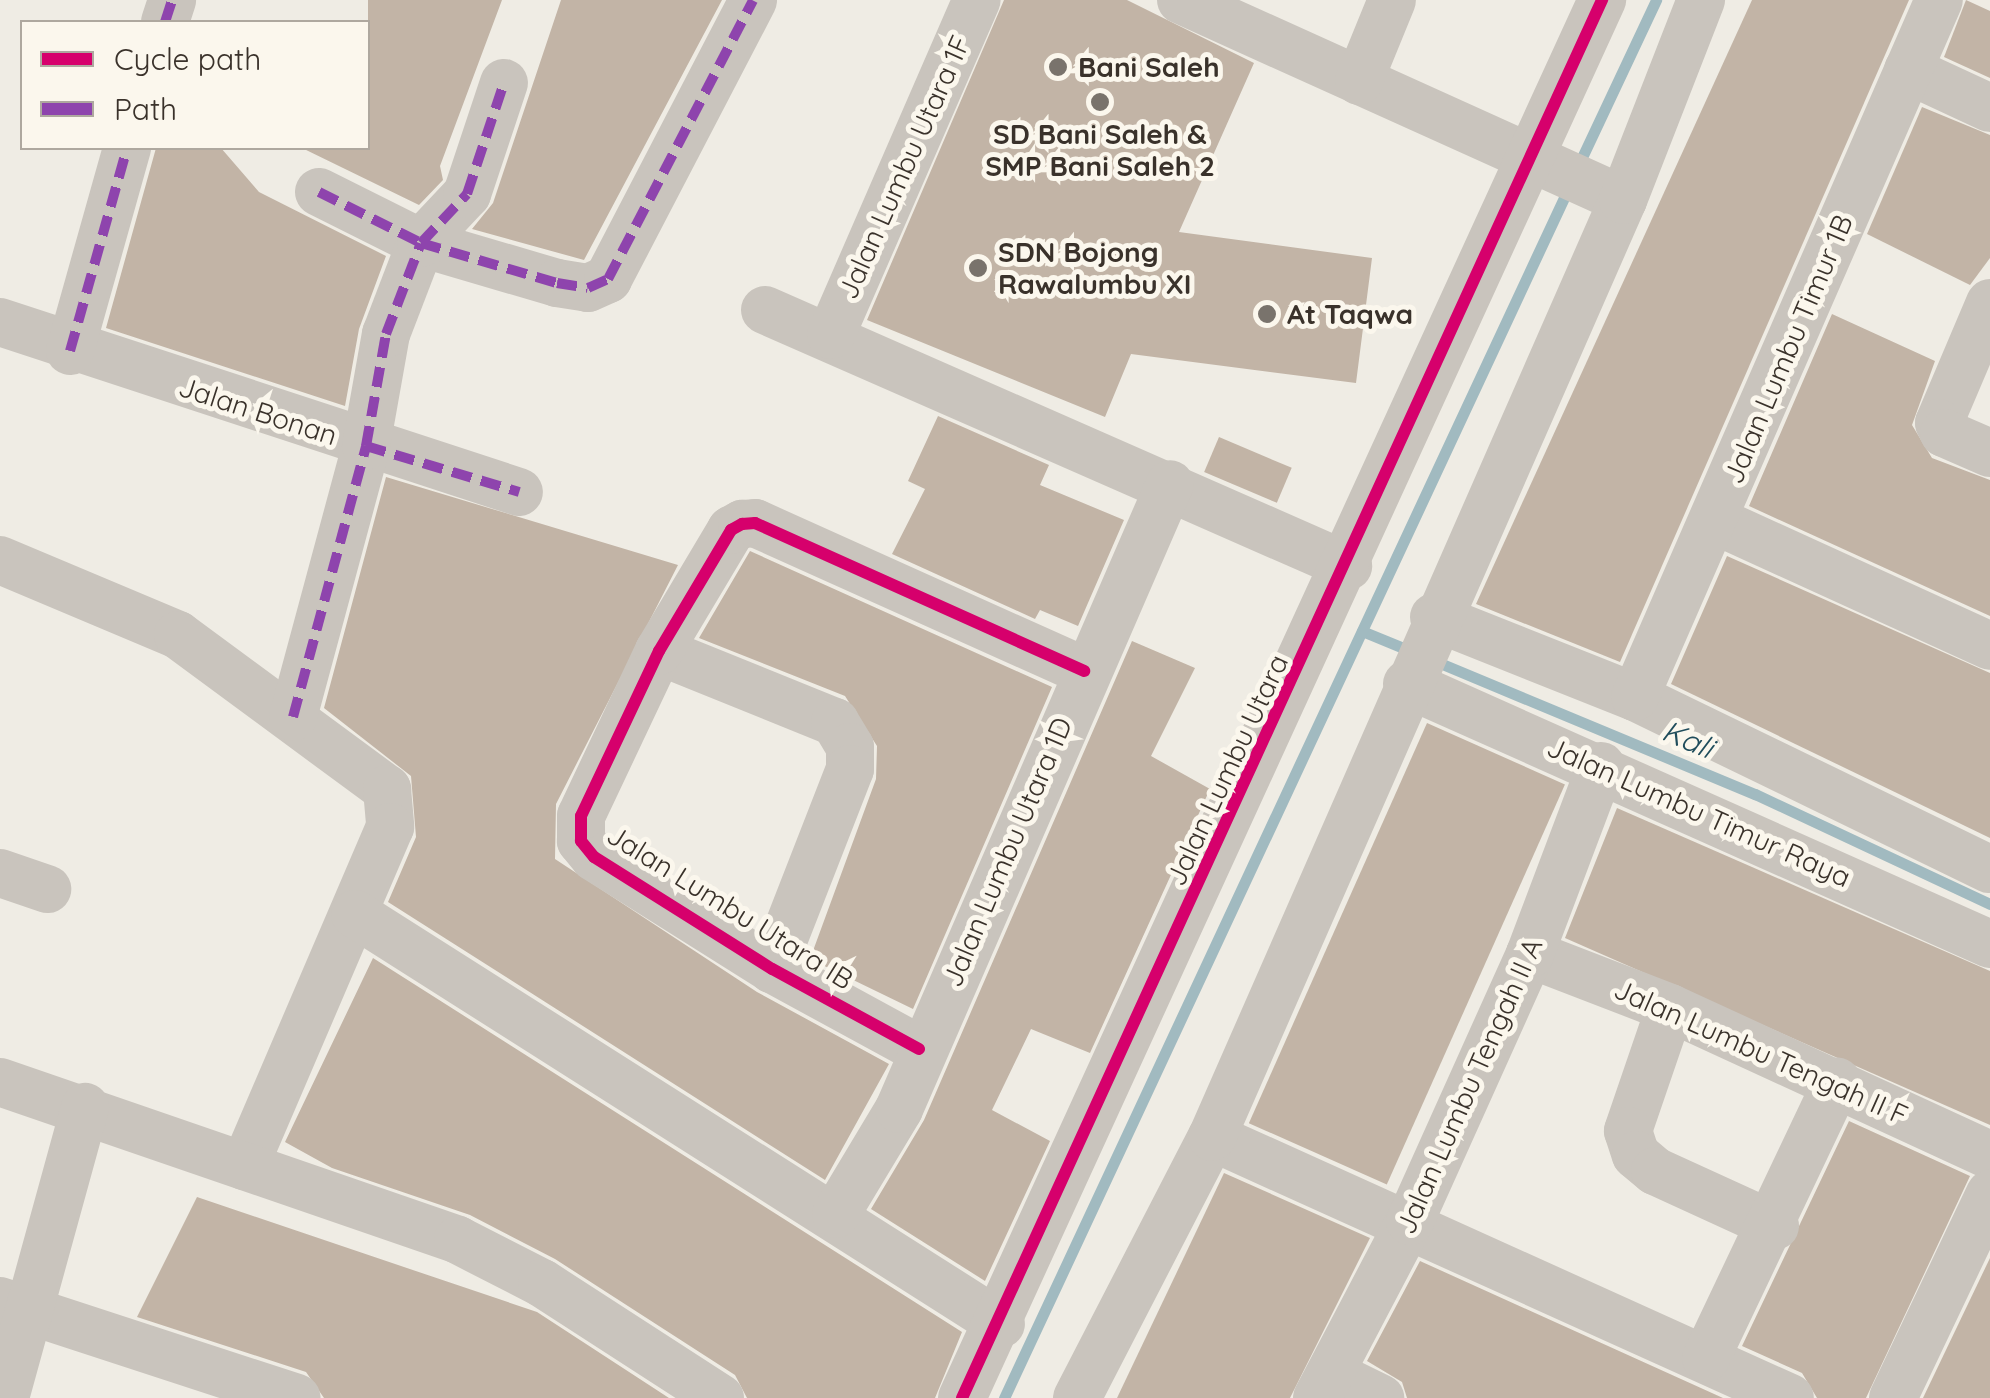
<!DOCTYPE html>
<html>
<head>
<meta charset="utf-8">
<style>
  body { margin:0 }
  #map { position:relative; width:1990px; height:1398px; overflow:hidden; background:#efece4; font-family:Quicksand,sans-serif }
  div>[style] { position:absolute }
  .stream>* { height:11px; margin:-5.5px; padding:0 5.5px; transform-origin:5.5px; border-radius:5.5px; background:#a1bac0 }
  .building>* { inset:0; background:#c2b4a6; transform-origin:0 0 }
  .minor>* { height:48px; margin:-24px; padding:0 24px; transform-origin:24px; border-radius:24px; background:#c9c4bd }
  .quiet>* { height:10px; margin-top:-5px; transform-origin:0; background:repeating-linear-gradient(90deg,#8e44ad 0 20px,transparent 0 30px) }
  .cycleway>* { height:12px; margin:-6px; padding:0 6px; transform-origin:6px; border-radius:6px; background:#d6006c }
  .dots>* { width:28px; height:28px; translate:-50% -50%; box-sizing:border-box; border:5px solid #fbf7ed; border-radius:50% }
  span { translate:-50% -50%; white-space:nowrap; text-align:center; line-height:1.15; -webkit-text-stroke:10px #fbf7ed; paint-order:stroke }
  .poi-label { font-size:28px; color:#3a322b; font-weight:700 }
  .left { translate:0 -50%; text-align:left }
  .street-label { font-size:28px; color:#3a322b }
  .water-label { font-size:30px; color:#204d5c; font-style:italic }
  .legend { position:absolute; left:20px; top:20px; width:350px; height:130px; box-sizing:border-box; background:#fbf7ed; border:2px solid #aea89f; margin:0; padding:12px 18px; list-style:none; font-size:30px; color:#3a322b }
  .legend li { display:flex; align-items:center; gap:20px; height:50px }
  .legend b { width:50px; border:2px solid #aea89f }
</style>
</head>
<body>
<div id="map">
  <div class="stream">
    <div style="left:1577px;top:168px;width:186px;rotate:-64.8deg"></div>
    <div style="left:1362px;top:631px;width:55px;rotate:22.4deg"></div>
    <div style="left:1435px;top:661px;width:347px;rotate:22.6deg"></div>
    <div style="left:1755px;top:794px;width:259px;rotate:25.1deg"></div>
    <div style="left:1004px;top:1398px;width:1339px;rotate:-64.99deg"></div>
  </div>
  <div class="building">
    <div style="clip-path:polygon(368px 0,502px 0,440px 166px,443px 180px,419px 205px,302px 148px,368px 148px)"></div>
    <div style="clip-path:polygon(561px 0,722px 0,584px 260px,472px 229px,493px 203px)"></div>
    <div style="clip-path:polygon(1004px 0,1127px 0,1254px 63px,1179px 232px,1372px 258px,1356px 383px,1131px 354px,1105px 417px,867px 320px)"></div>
    <div style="clip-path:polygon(1752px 0,1909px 0,1620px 662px,1476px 604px)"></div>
    <div style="clip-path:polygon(1966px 0,1990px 11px,1990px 78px,1944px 57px)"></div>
    <div style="clip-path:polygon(1922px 107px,1990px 135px,1990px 258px,1970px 285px,1867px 234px)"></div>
    <div style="clip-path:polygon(156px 148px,221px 148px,259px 192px,386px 256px,359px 329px,345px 406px,106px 328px)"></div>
    <div style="clip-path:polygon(1832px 314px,1935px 361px,1912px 425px,1932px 458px,1990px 480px,1990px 616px,1749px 506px)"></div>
    <div style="clip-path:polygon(938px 416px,1049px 465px,1040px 485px,1124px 520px,1078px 626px,1040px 610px,1035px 619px,892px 554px,925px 489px,908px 481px)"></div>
    <div style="left:1219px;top:437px;width:79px;height:38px;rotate:23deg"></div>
    <div style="clip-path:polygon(386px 477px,678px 565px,556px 804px,555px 859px,757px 992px,889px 1064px,825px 1180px,388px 902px,416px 837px,411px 776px,324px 708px)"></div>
    <div style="clip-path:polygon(750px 551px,1052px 687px,913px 1009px,810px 959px,876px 779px,877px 746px,845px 696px,699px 638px)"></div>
    <div style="clip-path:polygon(1727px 556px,1990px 673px,1990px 838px,1671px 684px)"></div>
    <div style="clip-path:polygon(1132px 641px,1195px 668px,1151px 756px,1210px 789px,1090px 1053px,1031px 1029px,992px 1110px,1050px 1141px,985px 1281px,871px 1209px,924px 1120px)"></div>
    <div style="left:1427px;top:723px;width:151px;height:438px;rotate:24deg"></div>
    <div style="clip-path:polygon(1617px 808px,1990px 971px,1990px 1125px,1565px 938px)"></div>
    <div style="clip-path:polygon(373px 958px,962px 1332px,935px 1398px,747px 1398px,735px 1375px,555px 1259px,470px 1215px,332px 1168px,285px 1142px)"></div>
    <div style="clip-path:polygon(1849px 1121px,1970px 1176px,1866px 1398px,1817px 1398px,1802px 1373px,1742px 1346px)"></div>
    <div style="clip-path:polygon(1224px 1173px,1370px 1238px,1290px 1398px,1117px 1398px)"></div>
    <div style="clip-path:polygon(197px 1197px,537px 1312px,669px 1398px,324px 1398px,306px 1372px,137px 1317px)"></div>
    <div style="clip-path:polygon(1990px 1258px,1990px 1398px,1923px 1398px)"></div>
    <div style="clip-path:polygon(1420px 1261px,1723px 1398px,1407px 1398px,1402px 1382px,1367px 1361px)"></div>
  </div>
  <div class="minor">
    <div style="left:1181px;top:0;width:485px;rotate:24.3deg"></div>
    <div style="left:165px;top:22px;width:23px;rotate:-72deg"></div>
    <div style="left:1908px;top:70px;width:90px;rotate:24.9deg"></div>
    <div style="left:1359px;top:81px;width:87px;rotate:-67.8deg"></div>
    <div style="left:319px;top:192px;width:114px;rotate:26.6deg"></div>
    <div style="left:421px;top:243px;width:142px;rotate:16.4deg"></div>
    <div style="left:557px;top:283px;width:31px;rotate:9deg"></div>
    <div style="left:588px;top:288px;width:22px;rotate:-24deg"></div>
    <div style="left:608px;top:279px;width:314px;rotate:-62.5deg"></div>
    <div style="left:1990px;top:303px;width:130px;rotate:113deg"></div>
    <div style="left:1939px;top:423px;width:11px;rotate:63deg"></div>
    <div style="left:1944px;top:433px;width:50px;rotate:23.5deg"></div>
    <div style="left:765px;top:310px;width:637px;rotate:23.71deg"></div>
    <div style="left:0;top:322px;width:546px;rotate:18.14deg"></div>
    <div style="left:831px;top:335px;width:365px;rotate:-66.5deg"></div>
    <div style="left:70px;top:351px;width:211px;rotate:-74.3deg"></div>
    <div style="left:1714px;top:520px;width:303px;rotate:24.5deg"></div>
    <div style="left:0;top:560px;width:193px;rotate:22.8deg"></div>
    <div style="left:178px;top:635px;width:260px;rotate:36.4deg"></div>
    <div style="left:387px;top:789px;width:38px;rotate:85deg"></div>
    <div style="left:390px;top:827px;width:369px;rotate:113.2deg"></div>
    <div style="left:1434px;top:617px;width:216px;rotate:21.7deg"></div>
    <div style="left:1635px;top:697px;width:394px;rotate:25.9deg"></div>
    <div style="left:659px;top:651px;width:190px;rotate:22deg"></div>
    <div style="left:835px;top:722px;width:29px;rotate:59deg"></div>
    <div style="left:850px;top:747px;width:22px;rotate:90deg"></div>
    <div style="left:850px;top:769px;width:215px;rotate:111.3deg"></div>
    <div style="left:1407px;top:684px;width:638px;rotate:24.04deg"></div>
    <div style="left:1635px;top:697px;width:760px;rotate:-66.44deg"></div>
    <div style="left:293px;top:717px;width:281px;rotate:-74.9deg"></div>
    <div style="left:366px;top:446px;width:114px;rotate:-79.9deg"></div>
    <div style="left:386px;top:334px;width:97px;rotate:-69deg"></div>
    <div style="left:421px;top:243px;width:67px;rotate:-46.8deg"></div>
    <div style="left:467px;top:194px;width:117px;rotate:-71.6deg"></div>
    <div style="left:0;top:873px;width:50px;rotate:18.8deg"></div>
    <div style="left:355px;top:914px;width:765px;rotate:32.4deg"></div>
    <div style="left:1530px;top:954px;width:150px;rotate:21.1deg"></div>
    <div style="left:1670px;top:1008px;width:352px;rotate:24.7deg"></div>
    <div style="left:1670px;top:1008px;width:130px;rotate:108.9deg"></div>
    <div style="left:1628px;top:1131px;width:25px;rotate:72deg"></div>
    <div style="left:1636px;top:1155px;width:25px;rotate:40deg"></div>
    <div style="left:1655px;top:1171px;width:132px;rotate:24.6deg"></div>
    <div style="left:919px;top:1049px;width:167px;rotate:-151.4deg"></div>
    <div style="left:772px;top:969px;width:210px;rotate:-147.8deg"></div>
    <div style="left:594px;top:857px;width:21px;rotate:-129deg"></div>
    <div style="left:581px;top:841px;width:25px;rotate:-90deg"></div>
    <div style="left:581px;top:816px;width:183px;rotate:-64.7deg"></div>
    <div style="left:659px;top:651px;width:141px;rotate:-59.2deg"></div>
    <div style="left:731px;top:530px;width:13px;rotate:-29deg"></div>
    <div style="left:742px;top:524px;width:13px;rotate:-4deg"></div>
    <div style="left:755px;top:523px;width:361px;rotate:24.2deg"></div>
    <div style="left:0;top:1082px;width:484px;rotate:19deg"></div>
    <div style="left:458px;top:1240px;width:94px;rotate:27.1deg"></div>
    <div style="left:542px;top:1283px;width:212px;rotate:32.9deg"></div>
    <div style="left:1212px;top:1137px;width:634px;rotate:24.3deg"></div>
    <div style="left:836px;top:1214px;width:122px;rotate:-59deg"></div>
    <div style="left:899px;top:1109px;width:681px;rotate:-66.56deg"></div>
    <div style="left:0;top:1301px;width:312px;rotate:18.1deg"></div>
    <div style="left:1706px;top:1358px;width:306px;rotate:-64.6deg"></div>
    <div style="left:1331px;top:1374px;width:55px;rotate:26.1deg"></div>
    <div style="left:5px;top:1398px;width:302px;rotate:-74.6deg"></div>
    <div style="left:962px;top:1398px;width:1538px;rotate:-65.4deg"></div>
    <div style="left:1077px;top:1398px;width:294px;rotate:-62.7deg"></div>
    <div style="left:1212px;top:1137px;width:1023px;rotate:-66.32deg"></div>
    <div style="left:1623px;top:200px;width:215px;rotate:-68.7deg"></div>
    <div style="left:1317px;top:1398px;width:200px;rotate:-62.3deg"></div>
    <div style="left:1410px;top:1221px;width:293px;rotate:-65.8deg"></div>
    <div style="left:1530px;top:954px;width:201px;rotate:-69.3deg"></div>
    <div style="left:1893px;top:1398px;width:226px;rotate:-64.6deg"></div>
  </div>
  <div class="quiet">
    <div style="left:165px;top:22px;width:23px;rotate:-72deg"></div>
    <div style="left:319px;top:192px;width:114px;rotate:26.6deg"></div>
    <div style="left:421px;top:243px;width:142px;rotate:16.4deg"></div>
    <div style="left:557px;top:283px;width:31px;rotate:9deg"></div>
    <div style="left:588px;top:288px;width:22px;rotate:-24deg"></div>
    <div style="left:608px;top:279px;width:314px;rotate:-62.5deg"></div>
    <div style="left:70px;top:351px;width:211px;rotate:-74.3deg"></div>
    <div style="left:366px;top:446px;width:160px;rotate:16.7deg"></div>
    <div style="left:293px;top:717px;width:281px;rotate:-74.9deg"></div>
    <div style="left:366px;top:446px;width:114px;rotate:-79.9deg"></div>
    <div style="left:386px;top:334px;width:97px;rotate:-69deg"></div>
    <div style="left:421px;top:243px;width:67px;rotate:-46.8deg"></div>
    <div style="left:467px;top:194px;width:117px;rotate:-71.6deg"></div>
  </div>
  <div class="cycleway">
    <div style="left:919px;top:1049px;width:167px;rotate:-151.4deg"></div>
    <div style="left:772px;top:969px;width:210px;rotate:-147.8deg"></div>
    <div style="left:594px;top:857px;width:21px;rotate:-129deg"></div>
    <div style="left:581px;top:841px;width:25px;rotate:-90deg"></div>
    <div style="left:581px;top:816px;width:183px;rotate:-64.7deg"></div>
    <div style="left:659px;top:651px;width:141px;rotate:-59.2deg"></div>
    <div style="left:731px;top:530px;width:13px;rotate:-29deg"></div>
    <div style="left:742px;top:524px;width:13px;rotate:-4deg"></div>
    <div style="left:755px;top:523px;width:361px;rotate:24.2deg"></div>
    <div style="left:962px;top:1398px;width:1538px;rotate:-65.4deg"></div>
  </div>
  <div class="dots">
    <div style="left:1058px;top:67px;background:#79736c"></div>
    <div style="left:1100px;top:102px;background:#79736c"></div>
    <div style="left:978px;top:268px;background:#79736c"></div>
    <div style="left:1267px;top:314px;background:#79736c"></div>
  </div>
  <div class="poi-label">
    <span class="left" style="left:1078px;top:67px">Bani Saleh</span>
    <span style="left:1100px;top:150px">SD Bani Saleh &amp;<br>SMP Bani Saleh 2</span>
    <span class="left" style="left:998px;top:268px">SDN Bojong<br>Rawalumbu XI</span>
    <span class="left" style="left:1287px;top:314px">At Taqwa</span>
  </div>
  <div class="street-label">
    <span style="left:904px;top:167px;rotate:-66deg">Jalan Lumbu Utara 1F</span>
    <span style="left:1788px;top:349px;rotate:-67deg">Jalan Lumbu Timur 1B</span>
    <span style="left:258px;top:411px;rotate:18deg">Jalan Bonan</span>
    <span style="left:1227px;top:770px;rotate:-65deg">Jalan Lumbu Utara</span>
    <span style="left:1699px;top:812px;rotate:24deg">Jalan Lumbu Timur Raya</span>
    <span style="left:1007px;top:852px;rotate:-67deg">Jalan Lumbu Utara 1D</span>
    <span style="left:730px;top:907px;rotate:32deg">Jalan Lumbu Utara IB</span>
    <span style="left:1761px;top:1052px;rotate:24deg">Jalan Lumbu Tengah II F</span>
    <span style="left:1469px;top:1086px;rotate:-66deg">Jalan Lumbu Tengah II A</span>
  </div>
  <div class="water-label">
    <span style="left:1688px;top:739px;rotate:23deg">Kali</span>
  </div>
  <ul class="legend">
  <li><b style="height:12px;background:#d6006c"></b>Cycle path</li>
  <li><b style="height:12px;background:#8e44ad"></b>Path</li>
  </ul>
</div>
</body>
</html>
